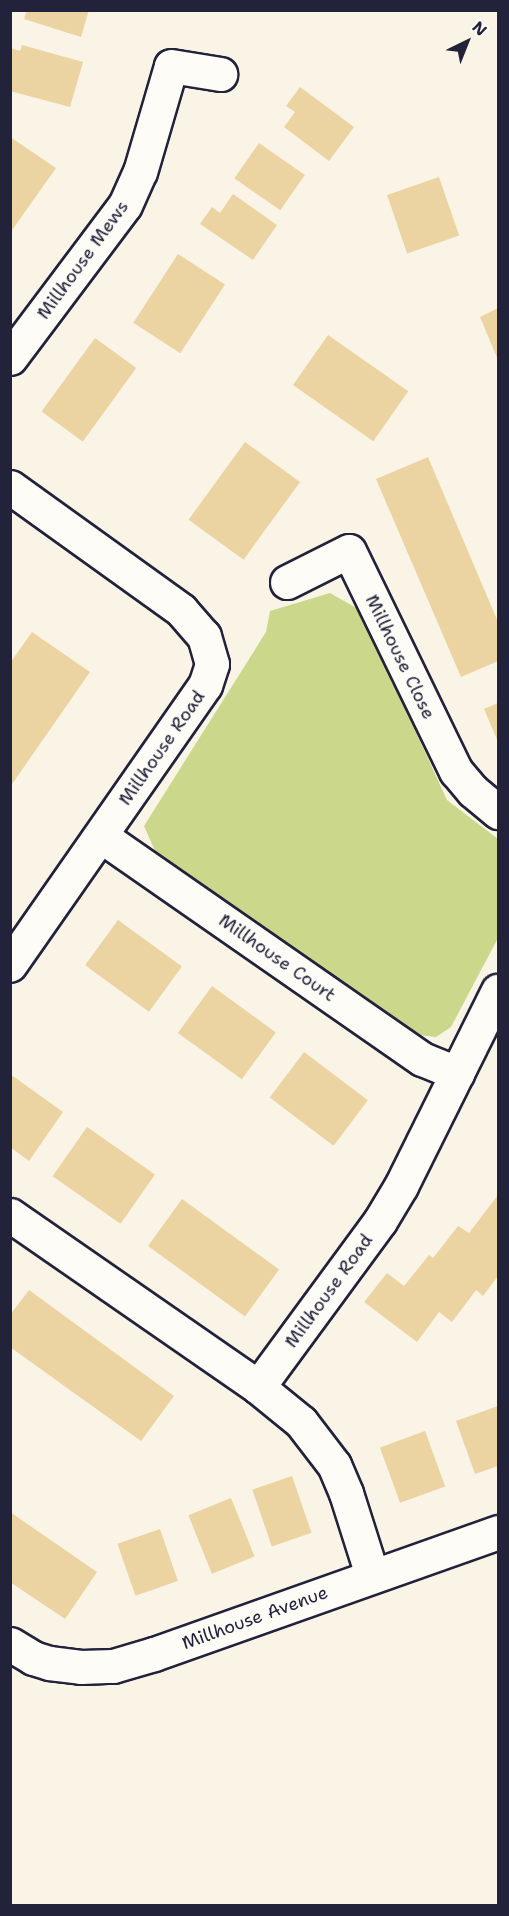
<!DOCTYPE html>
<html>
<head>
<meta charset="utf-8">
<style>
  body { margin:0 }
  #map { position:relative; width:509px; height:1916px; overflow:hidden; background:#faf4e6; font-family:"Shantell Sans",sans-serif }
  div>[style] { position:absolute }
  .green>* { inset:0; background:#cbd88b }
  .building>* { inset:0; background:#ecd3a2; transform-origin:0 0 }
  .roads { filter:drop-shadow(2px 0 #22223b) drop-shadow(-2px 0 #22223b) drop-shadow(0 2px #22223b) drop-shadow(0 -2px #22223b) }
  .street>* { height:33px; margin:-16.5px; padding:0 16.5px; transform-origin:16.5px; border-radius:16.5px; background:#fdfcf7 }
  span { translate:-50% -50%; white-space:nowrap; text-align:center; line-height:1.15; -webkit-text-stroke:4.5px #fdfcf7; paint-order:stroke }
  .street-label { font-size:18px; color:#22223b }
  .frame { position:absolute; inset:0; border:12px solid #22223b; pointer-events:none }
  .north { position:absolute; left:437px; top:12px; width:60px; height:60px; -webkit-text-stroke:4px #fdfcf7; paint-order:stroke; rotate:43deg; font-size:16px; font-weight:700; line-height:24px; text-align:center; color:#22223b }
  .north::after { content:''; display:block; margin:auto; width:21px; height:27px; background:#22223b; clip-path:polygon(50% 0,100% 100%,50% 72%,0 100%) }
</style>
</head>
<body>
<div id="map">
  <div class="green">
    <div style="clip-path:polygon(330px 593px,360px 610px,447px 800px,498px 839px,498px 938px,451px 1027px,436px 1037px,419px 1035px,156px 853px,144px 826px,266px 632px,270px 611px)"></div>
  </div>
  <div class="building">
    <div style="clip-path:polygon(27px 10px,89px 10px,81px 37px,24px 19px)"></div>
    <div style="clip-path:polygon(22px 45px,83px 62px,70px 107px,10px 91px,10px 48px,20px 51px)"></div>
    <div style="clip-path:polygon(300px 87px,354px 127px,329px 161px,284px 127px,295px 112px,286px 106px)"></div>
    <div style="clip-path:polygon(10px 137px,56px 168px,10px 233px)"></div>
    <div style="left:259px;top:143px;width:56px;height:43px;rotate:35deg"></div>
    <div style="left:439px;top:177px;width:62px;height:55px;rotate:71deg"></div>
    <div style="clip-path:polygon(233px 194px,277px 225px,253px 260px,200px 224px,212px 207px,220px 213px)"></div>
    <div style="left:178px;top:254px;width:56px;height:82px;rotate:33deg"></div>
    <div style="clip-path:polygon(498px 308px,498px 360px,480px 317px)"></div>
    <div style="left:328px;top:335px;width:98px;height:61px;rotate:35deg"></div>
    <div style="left:95px;top:338px;width:51px;height:91px;rotate:36deg"></div>
    <div style="left:245px;top:442px;width:68px;height:96px;rotate:36deg"></div>
    <div style="clip-path:polygon(428px 457px,498px 622px,498px 661px,461px 677px,376px 479px)"></div>
    <div style="clip-path:polygon(32px 632px,90px 672px,10px 787px,10px 663px)"></div>
    <div style="clip-path:polygon(498px 703px,498px 742px,484px 709px)"></div>
    <div style="left:118px;top:920px;width:79px;height:56px;rotate:36deg"></div>
    <div style="left:212px;top:986px;width:79px;height:58px;rotate:36deg"></div>
    <div style="left:304px;top:1052px;width:80px;height:57px;rotate:37deg"></div>
    <div style="clip-path:polygon(10px 1074px,63px 1112px,29px 1161px,10px 1147px)"></div>
    <div style="left:87px;top:1127px;width:83px;height:60px;rotate:35deg"></div>
    <div style="clip-path:polygon(498px 1195px,498px 1276px,483px 1296px,476px 1290px,452px 1322px,439px 1312px,417px 1342px,364px 1302px,387px 1273px,404px 1286px,429px 1255px,433px 1258px,458px 1226px,469px 1233px)"></div>
    <div style="left:182px;top:1199px;width:120px;height:58px;rotate:36deg"></div>
    <div style="clip-path:polygon(29px 1290px,174px 1396px,141px 1441px,10px 1347px,10px 1315px)"></div>
    <div style="clip-path:polygon(498px 1406px,498px 1466px,475px 1474px,456px 1421px)"></div>
    <div style="left:425px;top:1431px;width:59px;height:48px;rotate:70deg"></div>
    <div style="left:292px;top:1476px;width:60px;height:42px;rotate:71deg"></div>
    <div style="left:231px;top:1498px;width:63px;height:46px;rotate:68deg"></div>
    <div style="clip-path:polygon(10px 1512px,97px 1572px,65px 1619px,10px 1582px)"></div>
    <div style="left:160px;top:1529px;width:55px;height:45px;rotate:71deg"></div>
  </div>
  <div class="roads">
    <div class="street">
      <div style="left:10px;top:358px;width:191px;rotate:-53.1deg"></div>
      <div style="left:125px;top:205px;width:36px;rotate:-66deg"></div>
      <div style="left:140px;top:172px;width:110px;rotate:-73.7deg"></div>
      <div style="left:171px;top:66px;width:50px;rotate:9.3deg"></div>
      <div style="left:10px;top:487px;width:211px;rotate:35.7deg"></div>
      <div style="left:181px;top:610px;width:35px;rotate:49deg"></div>
      <div style="left:204px;top:636px;width:29px;rotate:74deg"></div>
      <div style="left:212px;top:664px;width:22px;rotate:108deg"></div>
      <div style="left:205px;top:685px;width:341px;rotate:124.9deg"></div>
      <div style="left:287px;top:582px;width:69px;rotate:-26.6deg"></div>
      <div style="left:349px;top:551px;width:245px;rotate:64.1deg"></div>
      <div style="left:456px;top:771px;width:26px;rotate:50deg"></div>
      <div style="left:473px;top:791px;width:33px;rotate:40deg"></div>
      <div style="left:101px;top:836px;width:391px;rotate:34.8deg"></div>
      <div style="left:422px;top:1059px;width:38px;rotate:22deg"></div>
      <div style="left:10px;top:1215px;width:302px;rotate:34.7deg"></div>
      <div style="left:372px;top:1575px;width:86px;rotate:-107.6deg"></div>
      <div style="left:346px;top:1493px;width:30px;rotate:-113deg"></div>
      <div style="left:334px;top:1465px;width:54px;rotate:-127.5deg"></div>
      <div style="left:301px;top:1422px;width:55px;rotate:-140.9deg"></div>
      <div style="left:258px;top:1387px;width:206px;rotate:-53.7deg"></div>
      <div style="left:380px;top:1221px;width:41px;rotate:-59deg"></div>
      <div style="left:401px;top:1186px;width:218px;rotate:-63.6deg"></div>
      <div style="left:10px;top:1644px;width:27px;rotate:31deg"></div>
      <div style="left:33px;top:1658px;width:17px;rotate:17deg"></div>
      <div style="left:49px;top:1663px;width:32px;rotate:7deg"></div>
      <div style="left:81px;top:1667px;width:32px;rotate:-2deg"></div>
      <div style="left:113px;top:1666px;width:43px;rotate:-16.3deg"></div>
      <div style="left:154px;top:1654px;width:365px;rotate:-19.5deg"></div>
    </div>
  </div>
  <div class="street-label">
    <span style="left:83px;top:260px;rotate:-54deg">Millhouse Mews</span>
    <span style="left:400px;top:657px;rotate:64deg">Millhouse Close</span>
    <span style="left:162px;top:748px;rotate:-55deg">Millhouse Road</span>
    <span style="left:277px;top:958px;rotate:35deg">Millhouse Court</span>
    <span style="left:329px;top:1291px;rotate:-54deg">Millhouse Road</span>
    <span style="left:255px;top:1618px;rotate:-20deg">Millhouse Avenue</span>
  </div>
  <div class="frame"></div>
  <div class="north">N</div>
</div>
</body>
</html>
